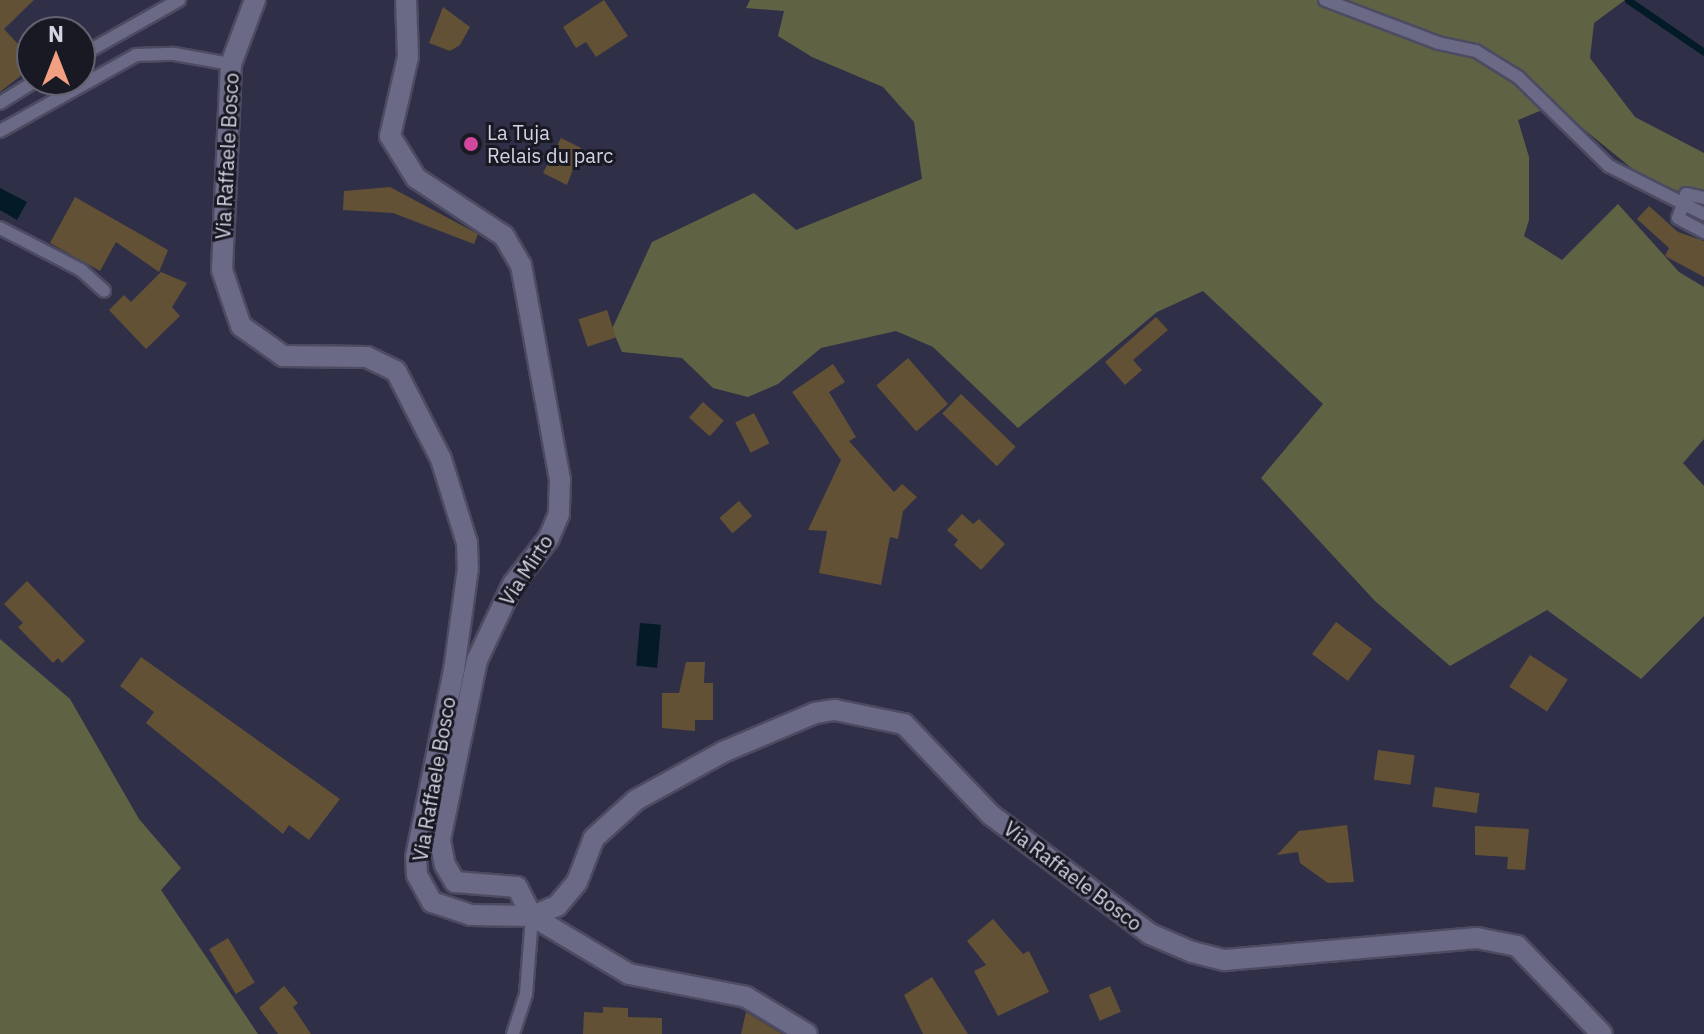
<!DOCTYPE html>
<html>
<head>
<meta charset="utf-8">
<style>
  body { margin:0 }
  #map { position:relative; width:1704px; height:1034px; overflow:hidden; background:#302f48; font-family:"IBM Plex Sans",sans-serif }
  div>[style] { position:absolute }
  .forest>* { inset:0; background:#606343 }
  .water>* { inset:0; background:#021b26; transform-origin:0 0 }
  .stream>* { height:7px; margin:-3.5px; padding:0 3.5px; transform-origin:3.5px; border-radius:3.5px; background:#021b26 }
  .building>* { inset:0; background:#625135; transform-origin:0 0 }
  .roads { filter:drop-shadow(2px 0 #4c4b61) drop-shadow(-2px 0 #4c4b61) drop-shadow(0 2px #4c4b61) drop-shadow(0 -2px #4c4b61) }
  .lane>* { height:12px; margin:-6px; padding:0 6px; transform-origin:6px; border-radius:6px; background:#6a6986 }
  .street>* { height:20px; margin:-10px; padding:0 10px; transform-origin:10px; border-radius:10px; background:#6a6986 }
  .secondary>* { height:20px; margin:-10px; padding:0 10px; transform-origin:10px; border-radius:10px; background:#6a6986 }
  .dots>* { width:22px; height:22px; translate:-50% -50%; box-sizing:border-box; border:4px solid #191924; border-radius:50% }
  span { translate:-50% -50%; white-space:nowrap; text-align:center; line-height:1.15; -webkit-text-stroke:6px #191924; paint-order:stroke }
  .poi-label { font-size:20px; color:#d3d3e4 }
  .left { translate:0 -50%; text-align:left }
  .street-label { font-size:20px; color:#d3d3e4 }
  .north { position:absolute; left:16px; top:16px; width:80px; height:80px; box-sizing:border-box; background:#191924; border:2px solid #636371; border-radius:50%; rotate:0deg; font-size:22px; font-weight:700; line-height:32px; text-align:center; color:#d3d3e4 }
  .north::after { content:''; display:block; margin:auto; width:28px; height:36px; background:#f3a082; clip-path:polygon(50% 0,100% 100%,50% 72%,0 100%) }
</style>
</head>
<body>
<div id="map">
  <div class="forest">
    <div style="clip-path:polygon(750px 0,1625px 0,1594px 23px,1590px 58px,1635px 117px,1704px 153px,1704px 198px,1650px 183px,1554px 105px,1518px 120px,1529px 157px,1529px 220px,1524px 236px,1562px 260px,1618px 204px,1679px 272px,1704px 287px,1704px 439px,1683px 463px,1704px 486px,1704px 616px,1641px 679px,1547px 610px,1450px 666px,1375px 601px,1261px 478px,1323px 404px,1203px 291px,1157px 312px,1018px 428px,933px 347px,896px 331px,821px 348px,778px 384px,748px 397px,713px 388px,682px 358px,622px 352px,612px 329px,652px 242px,754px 193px,796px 230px,922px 179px,914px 122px,883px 87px,812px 57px,778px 36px,784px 11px,746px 8px)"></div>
    <div style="clip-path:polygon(0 639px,70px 699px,139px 819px,181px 868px,161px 890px,258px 1034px,0 1034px)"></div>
  </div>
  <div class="water">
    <div style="clip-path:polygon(0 188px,27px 202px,17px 220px,0 210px)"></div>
    <div style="left:640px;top:623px;width:21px;height:43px;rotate:5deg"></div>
  </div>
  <div class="stream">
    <div style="left:1628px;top:0;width:92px;rotate:34.4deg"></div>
  </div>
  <div class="building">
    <div style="clip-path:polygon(0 0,34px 0,4px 29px,32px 59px,32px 67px,0 92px)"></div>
    <div style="clip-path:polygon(604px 0,628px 36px,596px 57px,586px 42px,576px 48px,563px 27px)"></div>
    <div style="clip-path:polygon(443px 7px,470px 27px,460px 45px,450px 51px,429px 43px)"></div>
    <div style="clip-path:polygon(561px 138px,581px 148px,567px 185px,543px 173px)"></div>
    <div style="clip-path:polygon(390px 187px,478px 234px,474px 244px,393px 213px,343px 210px,344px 191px)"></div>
    <div style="clip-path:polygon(75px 197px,168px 250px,159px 272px,116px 242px,100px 271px,50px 243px)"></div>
    <div style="clip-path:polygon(1649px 206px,1678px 232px,1704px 241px,1704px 277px,1665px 256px,1669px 248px,1637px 219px)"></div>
    <div style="clip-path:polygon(161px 272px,187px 283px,172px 307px,180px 316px,146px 349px,109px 310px,124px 295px,131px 302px)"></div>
    <div style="left:607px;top:310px;width:29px;height:30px;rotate:72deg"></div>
    <div style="clip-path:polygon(1156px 317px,1168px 330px,1133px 360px,1142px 370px,1125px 385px,1105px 362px)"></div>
    <div style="left:908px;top:358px;width:61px;height:42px;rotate:49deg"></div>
    <div style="clip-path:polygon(833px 364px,845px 382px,829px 392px,856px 437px,849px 441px,894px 492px,902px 484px,917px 497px,903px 511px,898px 539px,890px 537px,881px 585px,819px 573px,827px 531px,808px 530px,841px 460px,792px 392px)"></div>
    <div style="left:961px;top:394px;width:76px;height:27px;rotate:44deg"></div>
    <div style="left:703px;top:402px;width:28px;height:21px;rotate:42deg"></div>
    <div style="left:754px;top:413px;width:34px;height:21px;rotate:63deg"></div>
    <div style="left:739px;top:501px;width:20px;height:26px;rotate:49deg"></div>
    <div style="clip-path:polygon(962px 514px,973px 524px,979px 519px,1005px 544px,981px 570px,954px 545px,958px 540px,947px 530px)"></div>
    <div style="clip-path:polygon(27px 581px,85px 641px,62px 663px,58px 658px,53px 663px,18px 627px,23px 623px,4px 604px)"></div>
    <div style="left:1336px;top:622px;width:45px;height:40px;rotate:37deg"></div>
    <div style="left:1530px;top:655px;width:45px;height:38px;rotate:33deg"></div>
    <div style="clip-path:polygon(141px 657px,340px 799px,309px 840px,289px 825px,283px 834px,146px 723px,154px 712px,120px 686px)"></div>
    <div style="clip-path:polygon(686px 662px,705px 662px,704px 683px,713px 683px,713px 720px,695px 720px,695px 731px,662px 728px,662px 693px,679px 693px)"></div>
    <div style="left:1378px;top:750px;width:37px;height:30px;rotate:8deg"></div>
    <div style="left:1435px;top:787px;width:45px;height:20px;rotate:8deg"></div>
    <div style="clip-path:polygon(1347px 825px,1354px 882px,1328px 883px,1300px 863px,1298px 852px,1277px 855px,1299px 831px)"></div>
    <div style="clip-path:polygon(1475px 826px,1529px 829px,1525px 870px,1507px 869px,1508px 857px,1475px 855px)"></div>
    <div style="clip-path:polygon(993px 919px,1023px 954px,1029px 951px,1049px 992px,998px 1016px,974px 971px,986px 965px,967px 941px)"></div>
    <div style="left:228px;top:938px;width:52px;height:22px;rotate:59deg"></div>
    <div style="clip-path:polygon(932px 977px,968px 1034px,923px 1034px,904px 995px)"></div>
    <div style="clip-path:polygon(284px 986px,298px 1003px,293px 1007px,311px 1034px,278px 1034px,259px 1008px)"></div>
    <div style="left:1110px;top:986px;width:28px;height:23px;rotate:67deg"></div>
    <div style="clip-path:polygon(603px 1007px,628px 1008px,628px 1017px,662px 1018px,662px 1034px,583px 1034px,584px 1012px,603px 1013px)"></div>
    <div style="clip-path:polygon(746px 1012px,782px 1034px,741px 1034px)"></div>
  </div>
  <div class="roads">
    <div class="lane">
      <div style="left:1325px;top:0;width:121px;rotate:20.8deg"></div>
      <div style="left:1438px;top:43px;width:39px;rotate:12deg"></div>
      <div style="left:1476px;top:51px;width:49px;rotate:31.8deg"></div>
      <div style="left:1518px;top:77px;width:127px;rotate:44.4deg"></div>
      <div style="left:1609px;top:166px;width:106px;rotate:26.8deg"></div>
      <div style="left:80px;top:56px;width:114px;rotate:-29.5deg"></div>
      <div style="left:0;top:103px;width:44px;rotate:-31.9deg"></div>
      <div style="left:0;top:131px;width:156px;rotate:-29.2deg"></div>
      <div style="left:136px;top:55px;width:38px;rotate:-2deg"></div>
      <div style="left:174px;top:54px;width:58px;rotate:10deg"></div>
      <div style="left:1704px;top:198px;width:18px;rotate:-167deg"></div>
      <div style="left:1686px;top:194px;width:25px;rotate:108deg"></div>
      <div style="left:1678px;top:218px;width:30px;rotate:28deg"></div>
      <div style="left:0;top:228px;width:91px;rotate:27.4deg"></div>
      <div style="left:81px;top:270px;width:31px;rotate:42deg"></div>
      <div style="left:513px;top:1034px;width:42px;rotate:-72deg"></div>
      <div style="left:526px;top:994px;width:78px;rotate:-85.6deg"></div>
    </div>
    <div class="street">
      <div style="left:406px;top:0;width:57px;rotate:88deg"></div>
      <div style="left:408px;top:57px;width:81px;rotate:102.8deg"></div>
      <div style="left:390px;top:136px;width:49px;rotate:58.2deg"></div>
      <div style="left:416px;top:178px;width:105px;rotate:33.4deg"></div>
      <div style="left:504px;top:236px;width:34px;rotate:60deg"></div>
      <div style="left:521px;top:265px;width:219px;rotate:79.7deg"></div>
      <div style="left:560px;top:480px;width:34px;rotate:92deg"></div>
      <div style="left:559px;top:514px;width:26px;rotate:113deg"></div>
      <div style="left:549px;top:538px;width:58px;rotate:128deg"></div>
      <div style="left:513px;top:584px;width:84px;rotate:115.3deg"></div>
      <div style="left:477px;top:660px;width:184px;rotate:101.6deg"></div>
      <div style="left:440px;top:840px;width:25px;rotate:79deg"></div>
      <div style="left:445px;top:865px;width:20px;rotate:60deg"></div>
      <div style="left:455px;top:882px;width:62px;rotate:4.6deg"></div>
      <div style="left:517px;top:887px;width:33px;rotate:63deg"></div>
      <div style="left:532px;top:916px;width:113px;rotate:30.9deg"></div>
      <div style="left:629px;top:974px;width:119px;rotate:11.1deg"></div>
      <div style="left:746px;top:997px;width:71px;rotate:31.2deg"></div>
    </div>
    <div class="secondary">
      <div style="left:255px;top:0;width:68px;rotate:110.6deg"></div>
      <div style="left:231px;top:64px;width:206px;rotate:92.5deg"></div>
      <div style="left:222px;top:270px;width:59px;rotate:71.3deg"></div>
      <div style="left:241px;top:326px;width:52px;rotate:35.5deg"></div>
      <div style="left:283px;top:356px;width:84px;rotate:0.7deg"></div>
      <div style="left:367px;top:357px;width:32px;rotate:26deg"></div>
      <div style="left:396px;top:371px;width:99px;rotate:62.9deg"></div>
      <div style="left:441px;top:459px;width:88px;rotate:72.8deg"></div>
      <div style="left:467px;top:543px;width:25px;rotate:88deg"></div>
      <div style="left:468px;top:568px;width:103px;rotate:97.8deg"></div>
      <div style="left:454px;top:670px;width:191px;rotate:101.5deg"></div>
      <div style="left:416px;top:857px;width:18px;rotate:87deg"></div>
      <div style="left:417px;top:875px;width:31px;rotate:61deg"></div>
      <div style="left:432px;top:902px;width:41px;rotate:18.4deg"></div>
      <div style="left:471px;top:915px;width:61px;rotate:0.9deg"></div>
      <div style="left:532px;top:916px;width:27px;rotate:-22deg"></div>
      <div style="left:557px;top:906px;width:31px;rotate:-50deg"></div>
      <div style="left:577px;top:882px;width:47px;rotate:-68.9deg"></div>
      <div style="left:594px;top:838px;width:57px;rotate:-42.1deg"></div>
      <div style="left:636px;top:800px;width:99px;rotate:-28.9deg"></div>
      <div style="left:723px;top:752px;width:100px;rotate:-23deg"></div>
      <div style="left:815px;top:713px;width:20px;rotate:-9deg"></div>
      <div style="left:835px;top:710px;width:70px;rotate:11.5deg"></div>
      <div style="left:904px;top:724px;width:126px;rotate:46.3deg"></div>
      <div style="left:991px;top:815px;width:199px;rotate:36.8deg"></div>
      <div style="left:1150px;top:934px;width:46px;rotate:23.2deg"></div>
      <div style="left:1192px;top:952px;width:34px;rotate:14deg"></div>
      <div style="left:1225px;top:960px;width:253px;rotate:-5deg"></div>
      <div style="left:1477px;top:938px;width:41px;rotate:11.3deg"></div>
      <div style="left:1517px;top:946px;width:122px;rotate:46deg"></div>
    </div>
  </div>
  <div class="dots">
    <div style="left:471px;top:144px;background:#d1479c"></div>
  </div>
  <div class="poi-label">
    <span class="left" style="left:487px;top:144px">La Tuja<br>Relais du parc</span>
  </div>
  <div class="street-label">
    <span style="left:227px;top:156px;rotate:-87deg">Via Raffaele Bosco</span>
    <span style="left:526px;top:570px;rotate:-57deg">Via Mirto</span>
    <span style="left:434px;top:779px;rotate:-80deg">Via Raffaele Bosco</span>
    <span style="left:1073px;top:876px;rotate:37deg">Via Raffaele Bosco</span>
  </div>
  <div class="north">N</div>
</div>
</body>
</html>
